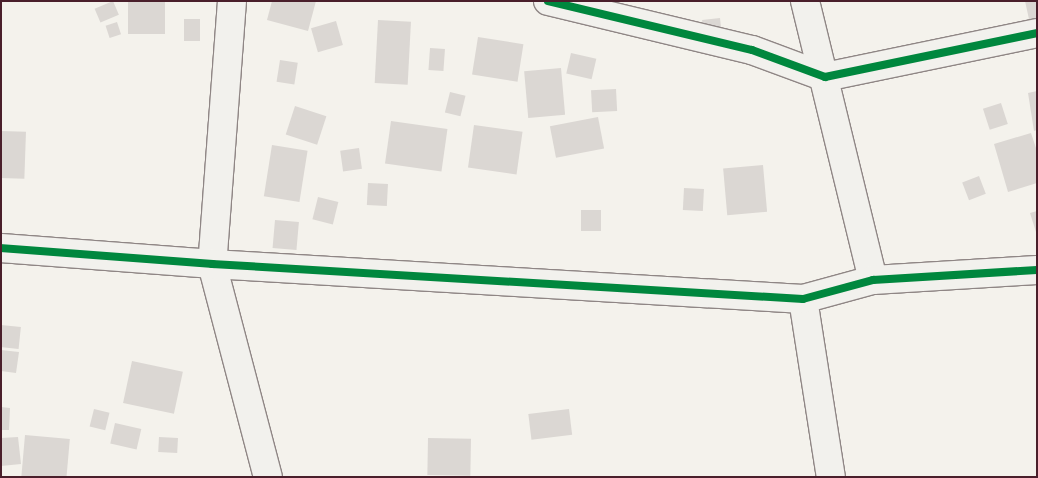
<!DOCTYPE html>
<html>
<head>
<meta charset="utf-8">
<style>
  body { margin:0 }
  #map { position:relative; width:1038px; height:478px; overflow:hidden; background:#f4f2ec; font-family:"Gochi Hand",sans-serif }
  div>[style] { position:absolute }
  .building>* { inset:0; background:#dbd7d3; transform-origin:0 0 }
  .roads { filter:drop-shadow(1px 0 #8f8685) drop-shadow(-1px 0 #8f8685) drop-shadow(0 1px #8f8685) drop-shadow(0 -1px #8f8685) }
  .minor>* { height:28px; margin:-14px; padding:0 14px; transform-origin:14px; border-radius:14px; background:#f2f1ed }
  .tertiary>* { height:28px; margin:-14px; padding:0 14px; transform-origin:14px; border-radius:14px; background:#f2f1ed }
  .cycleway>* { height:8px; margin:-4px; padding:0 4px; transform-origin:4px; border-radius:4px; background:#00873e }
  span { translate:-50% -50%; white-space:nowrap; text-align:center; line-height:1.15; -webkit-text-stroke:4px #f7f3e8; paint-order:stroke }
  .frame { position:absolute; inset:0; border:2px solid #4a1f2b; pointer-events:none }
</style>
</head>
<body>
<div id="map">
  <div class="building">
    <div style="left:113px;top:1px;width:15px;height:20px;rotate:67deg"></div>
    <div style="left:128px;top:1px;width:37px;height:33px"></div>
    <div style="clip-path:polygon(272px 1px,316px 1px,308px 31px,267px 20px)"></div>
    <div style="clip-path:polygon(1025px 1px,1037px 1px,1037px 42px,1034px 42px)"></div>
    <div style="left:720px;top:18px;width:20px;height:18px;rotate:84deg"></div>
    <div style="left:200px;top:19px;width:22px;height:16px;rotate:90deg"></div>
    <div style="left:378px;top:20px;width:33px;height:63px;rotate:3deg"></div>
    <div style="left:336px;top:21px;width:25px;height:26px;rotate:74deg"></div>
    <div style="left:117px;top:22px;width:13px;height:12px;rotate:72deg"></div>
    <div style="left:478px;top:37px;width:46px;height:38px;rotate:9deg"></div>
    <div style="left:430px;top:48px;width:15px;height:22px;rotate:4deg"></div>
    <div style="left:571px;top:53px;width:26px;height:21px;rotate:13deg"></div>
    <div style="left:280px;top:60px;width:18px;height:22px;rotate:9deg"></div>
    <div style="left:561px;top:68px;width:47px;height:37px;rotate:85deg"></div>
    <div style="left:616px;top:89px;width:22px;height:25px;rotate:87deg"></div>
    <div style="clip-path:polygon(1037px 91px,1037px 130px,1034px 131px,1028px 93px)"></div>
    <div style="left:450px;top:92px;width:16px;height:21px;rotate:14deg"></div>
    <div style="left:1001px;top:103px;width:22px;height:19px;rotate:72deg"></div>
    <div style="left:295px;top:106px;width:33px;height:30px;rotate:18deg"></div>
    <div style="left:598px;top:117px;width:32px;height:49px;rotate:79deg"></div>
    <div style="left:391px;top:121px;width:57px;height:43px;rotate:8deg"></div>
    <div style="left:474px;top:125px;width:49px;height:43px;rotate:8deg"></div>
    <div style="left:1px;top:131px;width:25px;height:47px;rotate:2deg"></div>
    <div style="clip-path:polygon(1031px 133px,1037px 151px,1037px 183px,1008px 192px,994px 144px)"></div>
    <div style="left:272px;top:145px;width:36px;height:52px;rotate:9deg"></div>
    <div style="left:359px;top:148px;width:21px;height:19px;rotate:82deg"></div>
    <div style="left:763px;top:165px;width:47px;height:40px;rotate:85deg"></div>
    <div style="left:979px;top:176px;width:19px;height:18px;rotate:69deg"></div>
    <div style="left:368px;top:183px;width:20px;height:22px;rotate:3deg"></div>
    <div style="left:684px;top:188px;width:20px;height:22px;rotate:3deg"></div>
    <div style="left:318px;top:197px;width:21px;height:23px;rotate:14deg"></div>
    <div style="left:581px;top:210px;width:20px;height:21px"></div>
    <div style="clip-path:polygon(1037px 211px,1037px 232px,1036px 232px,1030px 213px)"></div>
    <div style="left:275px;top:220px;width:24px;height:28px;rotate:5deg"></div>
    <div style="left:1px;top:325px;width:20px;height:22px;rotate:6deg"></div>
    <div style="clip-path:polygon(1px 350px,19px 352px,16px 373px,1px 371px)"></div>
    <div style="left:132px;top:361px;width:52px;height:43px;rotate:12deg"></div>
    <div style="clip-path:polygon(1px 407px,10px 408px,9px 430px,1px 430px)"></div>
    <div style="left:94px;top:409px;width:16px;height:18px;rotate:14deg"></div>
    <div style="left:569px;top:409px;width:26px;height:41px;rotate:83deg"></div>
    <div style="left:115px;top:423px;width:27px;height:21px;rotate:13deg"></div>
    <div style="left:25px;top:435px;width:45px;height:42px;rotate:5deg"></div>
    <div style="clip-path:polygon(18px 437px,21px 464px,1px 466px,1px 438px)"></div>
    <div style="left:159px;top:437px;width:19px;height:15px;rotate:3deg"></div>
    <div style="left:428px;top:438px;width:43px;height:37px;rotate:1deg"></div>
  </div>
  <div class="roads">
    <div class="minor">
      <div style="left:232px;top:1px;width:264px;rotate:94.3deg"></div>
      <div style="left:212px;top:264px;width:220px;rotate:75.3deg"></div>
      <div style="left:548px;top:1px;width:210px;rotate:13.5deg"></div>
      <div style="left:752px;top:50px;width:78px;rotate:20.3deg"></div>
      <div style="left:825px;top:77px;width:217px;rotate:-11.7deg"></div>
      <div style="left:805px;top:1px;width:287px;rotate:76.3deg"></div>
      <div style="left:803px;top:299px;width:180px;rotate:81.1deg"></div>
    </div>
    <div class="tertiary">
      <div style="left:1px;top:248px;width:212px;rotate:4.3deg"></div>
      <div style="left:212px;top:264px;width:592px;rotate:3.39deg"></div>
      <div style="left:803px;top:299px;width:73px;rotate:-15.2deg"></div>
      <div style="left:873px;top:280px;width:164px;rotate:-3.5deg"></div>
    </div>
  </div>
  <div class="cycleway">
    <div style="left:548px;top:1px;width:210px;rotate:13.5deg"></div>
    <div style="left:752px;top:50px;width:78px;rotate:20.3deg"></div>
    <div style="left:825px;top:77px;width:217px;rotate:-11.7deg"></div>
    <div style="left:1px;top:248px;width:212px;rotate:4.3deg"></div>
    <div style="left:212px;top:264px;width:592px;rotate:3.39deg"></div>
    <div style="left:803px;top:299px;width:73px;rotate:-15.2deg"></div>
    <div style="left:873px;top:280px;width:164px;rotate:-3.5deg"></div>
  </div>
  <div class="frame"></div>
</div>
</body>
</html>
